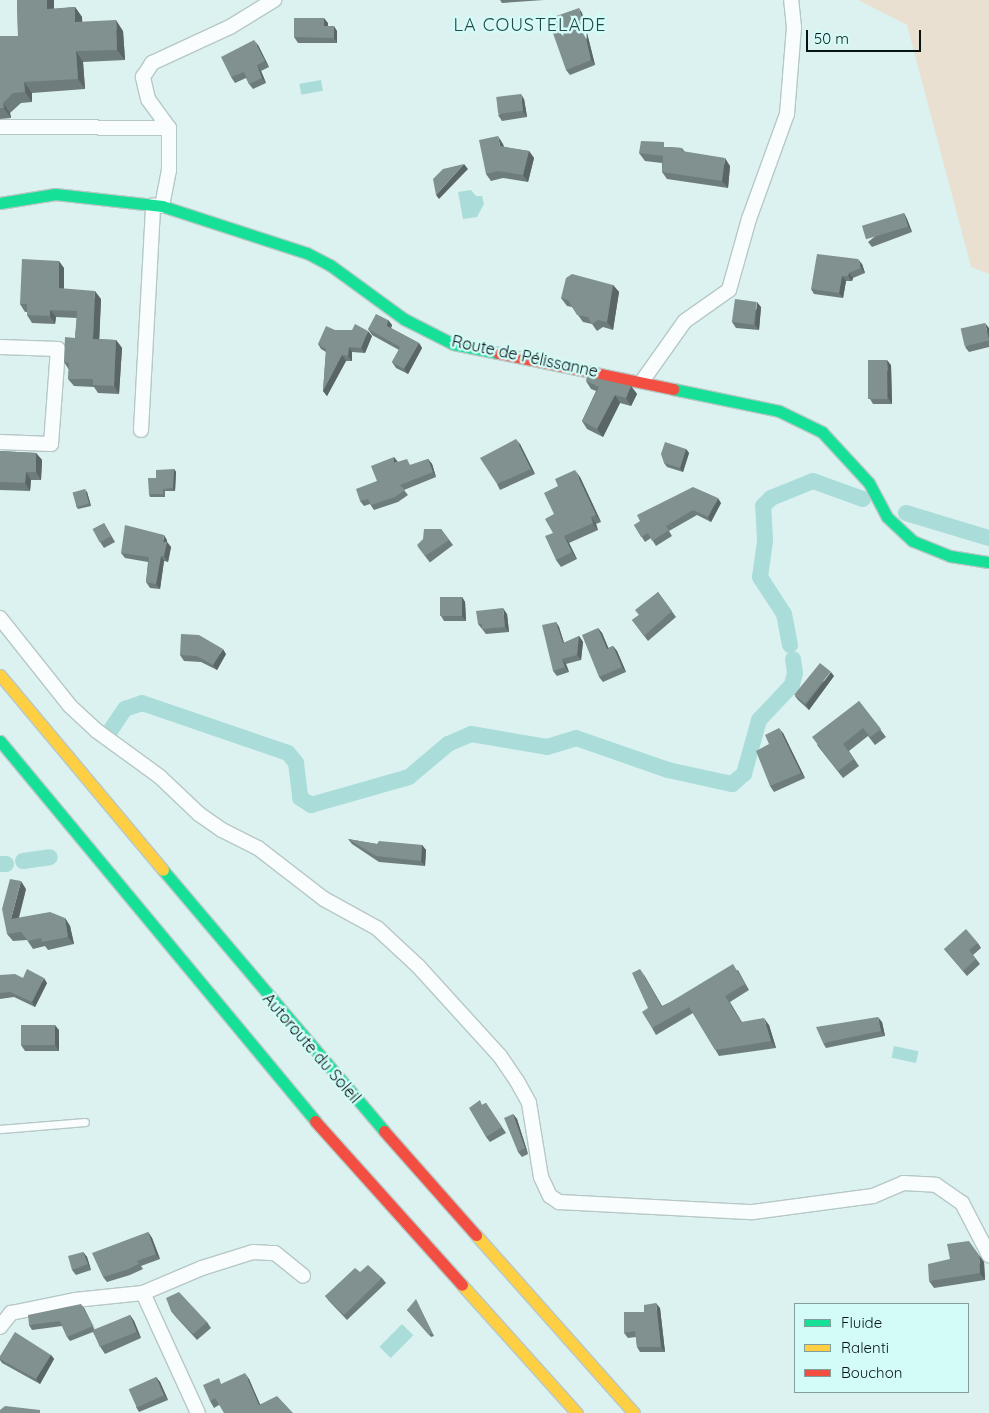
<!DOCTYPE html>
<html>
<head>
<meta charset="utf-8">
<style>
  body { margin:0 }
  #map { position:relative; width:989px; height:1413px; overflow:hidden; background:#dcf2f0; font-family:Quicksand,sans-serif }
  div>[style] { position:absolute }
  .green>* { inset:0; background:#e9e0d2 }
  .water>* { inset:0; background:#aaddda; transform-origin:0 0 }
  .canal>* { height:16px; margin:-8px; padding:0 8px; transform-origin:8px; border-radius:8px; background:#aaddda }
  .roads { filter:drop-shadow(1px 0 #b6c8c6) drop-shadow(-1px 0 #b6c8c6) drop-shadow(0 1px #b6c8c6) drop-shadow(0 -1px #b6c8c6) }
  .lane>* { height:7px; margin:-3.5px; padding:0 3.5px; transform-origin:3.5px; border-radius:3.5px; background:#fafdfd }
  .street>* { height:14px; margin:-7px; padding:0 7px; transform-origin:7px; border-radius:7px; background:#fafdfd }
  .fast>* { height:11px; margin:-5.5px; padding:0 5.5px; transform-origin:5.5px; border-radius:5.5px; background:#16e098 }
  .slow>* { height:11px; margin:-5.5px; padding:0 5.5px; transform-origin:5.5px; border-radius:5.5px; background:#ffcf43 }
  .jam>* { height:11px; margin:-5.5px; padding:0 5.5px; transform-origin:5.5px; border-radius:5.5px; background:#f24e42 }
  .wall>* { inset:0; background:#6e7d7c; transform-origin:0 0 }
  .shaded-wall>* { inset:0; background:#5a6665 }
  .building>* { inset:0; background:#809190; transform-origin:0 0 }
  span { translate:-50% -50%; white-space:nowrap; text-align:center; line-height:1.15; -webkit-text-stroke:5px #d3fbf7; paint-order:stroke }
  .street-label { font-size:16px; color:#061413 }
  .neighbourhood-label { font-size:18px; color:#244745; letter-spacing:1px }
  .legend { position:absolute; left:794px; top:1303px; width:175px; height:90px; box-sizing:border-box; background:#d3fbf7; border:1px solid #819f9c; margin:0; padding:6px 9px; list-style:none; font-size:15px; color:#061413 }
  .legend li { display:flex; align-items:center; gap:10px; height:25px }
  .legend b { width:25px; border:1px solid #819f9c }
  .scale { position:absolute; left:806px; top:30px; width:115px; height:22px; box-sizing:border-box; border:2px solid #061413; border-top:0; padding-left:6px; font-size:15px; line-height:18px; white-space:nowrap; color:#061413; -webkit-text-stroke:4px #d3fbf7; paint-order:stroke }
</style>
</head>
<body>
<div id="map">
  <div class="green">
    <div style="clip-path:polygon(858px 0,989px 0,989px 274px,971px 267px,907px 25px)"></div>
  </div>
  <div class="water">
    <div style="left:321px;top:80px;width:11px;height:22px;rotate:80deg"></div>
    <div style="clip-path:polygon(471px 190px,476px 196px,482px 196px,484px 204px,477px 217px,463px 219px,458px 192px)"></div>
    <div style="left:894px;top:1046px;width:25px;height:12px;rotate:12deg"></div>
    <div style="left:402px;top:1324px;width:16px;height:32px;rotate:45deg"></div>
  </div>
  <div class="canal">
    <div style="left:906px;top:513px;width:87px;rotate:16.8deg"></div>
    <div style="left:790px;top:645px;width:32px;rotate:-101deg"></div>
    <div style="left:784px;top:614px;width:44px;rotate:-123deg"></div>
    <div style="left:760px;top:577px;width:37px;rotate:-82deg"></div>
    <div style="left:765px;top:540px;width:34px;rotate:-93deg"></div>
    <div style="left:763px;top:506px;width:11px;rotate:-45deg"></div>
    <div style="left:771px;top:498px;width:45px;rotate:-22deg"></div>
    <div style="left:813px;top:481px;width:53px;rotate:19.8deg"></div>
    <div style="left:110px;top:731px;width:27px;rotate:-56deg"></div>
    <div style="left:125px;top:709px;width:18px;rotate:-19deg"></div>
    <div style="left:142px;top:703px;width:154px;rotate:18.9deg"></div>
    <div style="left:288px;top:753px;width:13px;rotate:51deg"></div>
    <div style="left:296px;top:763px;width:35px;rotate:83deg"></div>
    <div style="left:300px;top:798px;width:13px;rotate:32deg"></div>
    <div style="left:311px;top:805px;width:102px;rotate:-15.9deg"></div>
    <div style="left:409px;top:777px;width:51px;rotate:-40.2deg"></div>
    <div style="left:448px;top:744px;width:25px;rotate:-23deg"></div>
    <div style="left:471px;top:734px;width:77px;rotate:9.7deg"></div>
    <div style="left:547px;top:747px;width:30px;rotate:-17deg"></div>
    <div style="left:576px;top:738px;width:97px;rotate:19.2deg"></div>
    <div style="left:668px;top:770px;width:66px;rotate:12.3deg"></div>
    <div style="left:732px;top:784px;width:16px;rotate:-40deg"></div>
    <div style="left:744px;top:774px;width:56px;rotate:-74.5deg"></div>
    <div style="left:759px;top:720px;width:48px;rotate:-46.7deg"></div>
    <div style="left:792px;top:685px;width:12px;rotate:-76deg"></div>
    <div style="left:795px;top:673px;width:14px;rotate:-98deg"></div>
    <div style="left:23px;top:861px;width:27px;rotate:-8deg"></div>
    <div style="left:0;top:864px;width:6px"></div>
  </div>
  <div class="roads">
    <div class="lane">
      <div style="left:0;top:1129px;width:85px;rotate:-4.7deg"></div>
    </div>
    <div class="street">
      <div style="left:0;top:127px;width:169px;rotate:0.3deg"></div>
      <div style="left:162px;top:206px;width:37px;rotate:-79deg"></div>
      <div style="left:169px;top:170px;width:42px;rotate:-90deg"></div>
      <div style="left:169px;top:128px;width:36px;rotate:-126deg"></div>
      <div style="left:148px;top:99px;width:23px;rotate:-103deg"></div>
      <div style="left:143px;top:77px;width:17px;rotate:-57deg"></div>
      <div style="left:152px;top:63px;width:86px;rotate:-24.8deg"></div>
      <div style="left:230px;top:27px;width:52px;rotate:-31.5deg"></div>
      <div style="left:0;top:347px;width:58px;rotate:2deg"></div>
      <div style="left:58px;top:349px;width:95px;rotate:94.2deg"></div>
      <div style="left:51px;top:444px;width:51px;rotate:-177.8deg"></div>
      <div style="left:643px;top:380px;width:72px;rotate:-54.6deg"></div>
      <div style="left:685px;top:321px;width:54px;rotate:-35.2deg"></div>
      <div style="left:729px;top:290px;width:74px;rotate:-74.3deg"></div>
      <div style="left:749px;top:219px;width:112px;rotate:-70.1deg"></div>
      <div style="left:787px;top:114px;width:87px;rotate:-85.4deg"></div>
      <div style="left:794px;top:27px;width:27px;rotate:-96deg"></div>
      <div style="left:141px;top:430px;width:225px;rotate:-86.9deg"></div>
      <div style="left:0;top:618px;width:112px;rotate:51.5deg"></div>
      <div style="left:70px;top:706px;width:37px;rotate:43deg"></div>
      <div style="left:97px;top:731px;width:78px;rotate:36.1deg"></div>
      <div style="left:160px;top:777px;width:54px;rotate:43.5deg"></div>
      <div style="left:199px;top:814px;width:28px;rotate:35deg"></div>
      <div style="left:222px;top:830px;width:40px;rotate:26.6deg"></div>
      <div style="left:258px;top:848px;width:83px;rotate:37.7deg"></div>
      <div style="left:324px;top:899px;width:60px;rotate:28.7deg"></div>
      <div style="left:377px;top:928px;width:56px;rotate:42.8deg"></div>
      <div style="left:418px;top:966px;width:122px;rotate:47.7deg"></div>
      <div style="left:500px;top:1056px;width:30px;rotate:56deg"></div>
      <div style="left:517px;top:1081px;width:25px;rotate:61deg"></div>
      <div style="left:529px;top:1103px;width:75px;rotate:80.8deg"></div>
      <div style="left:541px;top:1177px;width:21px;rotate:65deg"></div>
      <div style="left:550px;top:1196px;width:11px;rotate:34deg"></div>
      <div style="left:559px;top:1202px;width:194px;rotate:3deg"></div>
      <div style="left:753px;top:1212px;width:121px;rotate:-7.6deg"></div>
      <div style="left:873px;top:1196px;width:33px;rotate:-23deg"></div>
      <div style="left:903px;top:1183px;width:33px;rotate:3deg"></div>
      <div style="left:936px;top:1185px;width:32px;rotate:35deg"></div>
      <div style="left:962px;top:1203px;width:59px;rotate:62.6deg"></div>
      <div style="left:143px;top:1293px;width:64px;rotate:-23deg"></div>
      <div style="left:202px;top:1268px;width:53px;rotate:-17.4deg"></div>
      <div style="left:253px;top:1252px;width:22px;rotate:3deg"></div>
      <div style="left:275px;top:1253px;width:36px;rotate:39deg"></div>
      <div style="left:0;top:1327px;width:18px;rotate:-52deg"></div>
      <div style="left:11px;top:1313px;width:65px;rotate:-11.5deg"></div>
      <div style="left:75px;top:1300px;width:68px;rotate:-5.9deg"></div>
      <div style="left:143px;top:1293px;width:132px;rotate:65.4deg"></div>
    </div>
    <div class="fast">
      <div style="left:0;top:203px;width:56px;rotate:-9.3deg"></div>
      <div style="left:55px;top:194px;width:108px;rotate:6.4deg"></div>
      <div style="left:162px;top:206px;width:152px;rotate:18deg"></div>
      <div style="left:307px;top:253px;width:26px;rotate:28deg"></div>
      <div style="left:330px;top:265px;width:92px;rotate:36.1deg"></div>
      <div style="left:404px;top:319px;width:55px;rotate:27deg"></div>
      <div style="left:453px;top:344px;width:46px;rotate:11.3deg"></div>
      <div style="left:673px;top:389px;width:108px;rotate:11.7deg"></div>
      <div style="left:779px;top:411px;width:48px;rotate:26deg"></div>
      <div style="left:822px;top:432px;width:69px;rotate:47.3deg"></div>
      <div style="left:869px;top:483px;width:38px;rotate:62deg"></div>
      <div style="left:887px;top:517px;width:35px;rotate:43deg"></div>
      <div style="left:913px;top:541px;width:40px;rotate:22deg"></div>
      <div style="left:950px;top:556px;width:39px;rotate:9deg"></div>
      <div style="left:0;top:741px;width:494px;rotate:50.3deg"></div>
      <div style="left:163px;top:870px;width:342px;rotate:49.7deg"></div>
    </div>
    <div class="slow">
      <div style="left:0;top:675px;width:254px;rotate:50.1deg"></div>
      <div style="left:476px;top:1235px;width:238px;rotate:48.4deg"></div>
      <div style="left:462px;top:1285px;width:172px;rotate:48.1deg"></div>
    </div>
    <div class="jam">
      <div style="left:498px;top:353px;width:179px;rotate:11.6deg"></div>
      <div style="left:315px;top:1121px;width:220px;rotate:48.1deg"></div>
      <div style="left:384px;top:1131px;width:139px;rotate:48.5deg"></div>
    </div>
  </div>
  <div class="wall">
    <div style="clip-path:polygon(17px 0,54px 0,54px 9px,75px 7px,82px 17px,82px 22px,123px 31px,125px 60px,83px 62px,85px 89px,32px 93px,32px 102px,21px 103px,10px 113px,11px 118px,0 119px,0 36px,18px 36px)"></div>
    <div style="clip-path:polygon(500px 0,544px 0,502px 3px)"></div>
    <div style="clip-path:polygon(582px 13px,595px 65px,570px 75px,566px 70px)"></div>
    <div style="clip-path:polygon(328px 23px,328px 26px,337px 31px,337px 43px,298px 43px,294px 37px)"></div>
    <div style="clip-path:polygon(258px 45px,269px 67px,261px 71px,266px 83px,253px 89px,249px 84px,246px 78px,235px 83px,231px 77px)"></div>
    <div style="clip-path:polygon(524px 99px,527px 117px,502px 121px,498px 115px)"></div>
    <div style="clip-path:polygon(503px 144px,504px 147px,529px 151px,534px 158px,528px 182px,503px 178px,491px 181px,486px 174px)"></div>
    <div style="clip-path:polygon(668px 147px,682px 148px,685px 152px,730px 166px,728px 188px,667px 179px,662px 172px,662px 163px,645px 161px,639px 153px)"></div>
    <div style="clip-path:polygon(904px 213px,907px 219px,912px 232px,872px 247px,868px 242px)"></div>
    <div style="clip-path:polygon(862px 264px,865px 273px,853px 278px,852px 281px,846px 281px,843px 298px,814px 294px,811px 289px)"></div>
    <div style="clip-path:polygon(64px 268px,64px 289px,101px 299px,99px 339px,116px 340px,122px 348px,119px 394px,98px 393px,94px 387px,74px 386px,68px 379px,69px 370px,64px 362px,75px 338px,77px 318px,56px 317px,55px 324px,32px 323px,27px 315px,27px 312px,25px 312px,20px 304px)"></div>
    <div style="clip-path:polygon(613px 285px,619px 292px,613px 330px,603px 327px,597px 331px,592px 324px,583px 322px,572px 307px,567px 306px,561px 298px)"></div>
    <div style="clip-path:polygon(761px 307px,759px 330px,736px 328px,732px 322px)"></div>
    <div style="clip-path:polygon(388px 320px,392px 325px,391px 328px,419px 343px,422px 348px,408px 374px,396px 368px,392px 362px,399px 350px,372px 335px,368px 329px)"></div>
    <div style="clip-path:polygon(989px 328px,989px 347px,969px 352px,965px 347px)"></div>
    <div style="clip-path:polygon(335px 330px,372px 336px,365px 353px,352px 352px,352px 361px,346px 361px,327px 396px,323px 391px,326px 352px,321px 349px,318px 344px)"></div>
    <div style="clip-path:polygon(891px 365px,892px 404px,873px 404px,870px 399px)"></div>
    <div style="clip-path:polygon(586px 381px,631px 386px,637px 394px,631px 406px,620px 403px,603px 437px,587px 429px,582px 421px,596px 391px,591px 389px)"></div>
    <div style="clip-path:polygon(520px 444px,535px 474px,500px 490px,497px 484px)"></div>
    <div style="clip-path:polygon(686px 449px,689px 453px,683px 472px,667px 467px,664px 463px)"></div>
    <div style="clip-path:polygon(0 451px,36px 453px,42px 460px,41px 480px,31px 480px,30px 491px,0 490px)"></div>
    <div style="clip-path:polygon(428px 459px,432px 464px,436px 477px,404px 490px,408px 495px,398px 502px,374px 510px,370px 504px,364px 506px,360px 501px,377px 481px,398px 462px,411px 465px)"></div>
    <div style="clip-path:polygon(174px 469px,176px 472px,175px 491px,165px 491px,165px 497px,150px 497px,149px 494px,156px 478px)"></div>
    <div style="clip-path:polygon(580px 477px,601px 522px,596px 524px,598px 530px,569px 543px,577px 559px,561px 567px,556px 560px,553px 533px,554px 514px)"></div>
    <div style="clip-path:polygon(87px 492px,91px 506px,78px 509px,76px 506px)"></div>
    <div style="clip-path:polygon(721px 503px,711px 522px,697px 515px,669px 531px,672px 536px,656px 546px,651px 538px,645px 542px,634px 525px)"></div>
    <div style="clip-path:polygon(104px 523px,115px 542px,104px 548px,100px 542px)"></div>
    <div style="left:441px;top:529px;width:20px;height:29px;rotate:53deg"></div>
    <div style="clip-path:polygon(167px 540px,167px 542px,171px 547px,168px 562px,164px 561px,160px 589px,150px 588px,146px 582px,148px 562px,125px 558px,121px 553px)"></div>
    <div style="clip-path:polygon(658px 592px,676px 617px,648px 641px,632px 620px,639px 615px)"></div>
    <div style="clip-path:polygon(462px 597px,465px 602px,466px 621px,444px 621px,441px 616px)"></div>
    <div style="clip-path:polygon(507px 614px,509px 632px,486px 634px,478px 624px)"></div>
    <div style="clip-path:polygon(556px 622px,559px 627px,564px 643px,579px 636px,583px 642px,581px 660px,566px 664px,569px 672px,557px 676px,553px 671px)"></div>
    <div style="clip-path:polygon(598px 628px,602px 633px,608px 648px,613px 646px,617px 651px,626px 672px,603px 682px,599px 677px)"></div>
    <div style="clip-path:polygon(226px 654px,217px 670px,201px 662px,184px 661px,180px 655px)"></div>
    <div style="clip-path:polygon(834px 676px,809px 710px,798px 700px,795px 696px)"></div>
    <div style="clip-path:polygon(859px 701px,886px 737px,875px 745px,868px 736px,849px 751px,859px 766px,843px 778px,817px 745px)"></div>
    <div style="clip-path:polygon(783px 733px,805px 778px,774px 792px,770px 786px,769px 744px)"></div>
    <div style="clip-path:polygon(348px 839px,377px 844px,422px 845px,426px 850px,425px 866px,379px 862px,352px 844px)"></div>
    <div style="clip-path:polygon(26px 889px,19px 918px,65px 918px,70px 926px,74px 944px,48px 950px,45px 946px,33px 949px,27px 940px,13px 941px,7px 934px)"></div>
    <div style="clip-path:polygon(978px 943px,981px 948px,973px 955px,980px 964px,967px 976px,944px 949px)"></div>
    <div style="clip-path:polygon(738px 970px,749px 990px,730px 1002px,742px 1022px,769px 1025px,776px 1048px,719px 1056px,693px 1013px,656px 1035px,652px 1028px,644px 975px,662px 1006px)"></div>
    <div style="clip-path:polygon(0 975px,23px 978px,47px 983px,35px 1007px,14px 997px,0 999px)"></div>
    <div style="clip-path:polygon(882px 1022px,885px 1036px,826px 1048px,823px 1043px)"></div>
    <div style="clip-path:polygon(59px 1030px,59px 1051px,25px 1051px,21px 1045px)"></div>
    <div style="clip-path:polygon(486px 1103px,506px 1133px,490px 1142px,486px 1137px,482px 1105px)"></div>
    <div style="clip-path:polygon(513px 1114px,517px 1119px,528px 1154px,522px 1157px,518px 1152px)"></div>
    <div style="clip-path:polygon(148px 1232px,152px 1238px,160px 1259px,141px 1266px,143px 1269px,130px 1275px,107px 1282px,103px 1277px)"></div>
    <div style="clip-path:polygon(83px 1252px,87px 1257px,91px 1270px,76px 1275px,72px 1270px)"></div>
    <div style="clip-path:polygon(984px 1262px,985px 1280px,934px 1288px,929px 1281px)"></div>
    <div style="clip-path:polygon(360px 1272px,382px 1278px,386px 1283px,347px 1320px,329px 1301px,325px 1296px)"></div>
    <div style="clip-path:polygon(417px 1302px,434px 1336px,431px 1337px,407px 1310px)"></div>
    <div style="clip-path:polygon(84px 1308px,95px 1331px,130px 1315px,134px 1321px,141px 1338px,105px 1354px,101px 1348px,93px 1332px,70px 1341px,67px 1337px,62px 1326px,32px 1330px,29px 1325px)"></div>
    <div style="clip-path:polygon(660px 1308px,665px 1352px,640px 1352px,637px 1347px,636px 1337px,628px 1338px,624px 1333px)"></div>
    <div style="clip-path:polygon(171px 1311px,207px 1322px,211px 1328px,197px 1340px,175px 1316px)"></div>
    <div style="clip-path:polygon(51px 1355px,54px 1359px,40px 1384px,2px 1363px,0 1360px,0 1356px)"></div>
    <div style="clip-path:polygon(156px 1377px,160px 1382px,168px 1400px,139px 1412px,136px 1407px)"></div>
    <div style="clip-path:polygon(249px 1379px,260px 1404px,293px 1413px,219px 1405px,214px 1408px,210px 1401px,223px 1384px)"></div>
  </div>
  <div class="shaded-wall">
    <div style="clip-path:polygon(47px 0,54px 0,54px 19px,47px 9px)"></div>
    <div style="clip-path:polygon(75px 7px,82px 17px,83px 32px,75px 22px)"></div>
    <div style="clip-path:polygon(579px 8px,582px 13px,595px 65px,591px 60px)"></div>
    <div style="clip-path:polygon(324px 18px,328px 23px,328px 31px,324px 26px)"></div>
    <div style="clip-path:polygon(116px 20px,123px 31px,125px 60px,117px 50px)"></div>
    <div style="clip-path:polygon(334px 26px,337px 31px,337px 43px,334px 38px)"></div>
    <div style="clip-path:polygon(254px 40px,258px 45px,269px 67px,265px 61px)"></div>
    <div style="clip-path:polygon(76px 51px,83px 62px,85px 89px,78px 79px)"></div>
    <div style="clip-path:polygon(257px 65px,261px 71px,266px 83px,262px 78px)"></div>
    <div style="clip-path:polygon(24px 82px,32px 93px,32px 102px,25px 92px)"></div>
    <div style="clip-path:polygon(521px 94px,524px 99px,527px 117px,523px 111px)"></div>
    <div style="clip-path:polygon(3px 103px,10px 113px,11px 118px,4px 108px)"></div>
    <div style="clip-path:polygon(498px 136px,503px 144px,505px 154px,500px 146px)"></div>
    <div style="clip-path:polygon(529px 151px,534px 158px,528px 182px,523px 175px)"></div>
    <div style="clip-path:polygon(725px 158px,730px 166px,728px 188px,722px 181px)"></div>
    <div style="clip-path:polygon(464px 164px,468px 169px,439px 199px,436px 195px)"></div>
    <div style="clip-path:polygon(904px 213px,907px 219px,912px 232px,908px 226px)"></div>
    <div style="clip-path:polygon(858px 259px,862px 264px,865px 273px,861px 268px)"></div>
    <div style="clip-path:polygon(59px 261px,64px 268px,64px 296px,59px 288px)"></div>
    <div style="clip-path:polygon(849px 273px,853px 278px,852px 281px,848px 276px)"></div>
    <div style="clip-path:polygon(842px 276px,846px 281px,843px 298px,839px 293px)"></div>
    <div style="clip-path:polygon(613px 285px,619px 292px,613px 330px,607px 322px)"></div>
    <div style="clip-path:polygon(95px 291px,101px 299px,99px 347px,93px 339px)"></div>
    <div style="clip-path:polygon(757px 302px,761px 307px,759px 330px,755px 325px)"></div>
    <div style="clip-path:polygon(50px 310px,56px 317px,55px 324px,50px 316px)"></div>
    <div style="clip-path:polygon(388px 320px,392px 325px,390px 331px,387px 326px)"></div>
    <div style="clip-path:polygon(985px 323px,989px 328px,989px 338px)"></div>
    <div style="clip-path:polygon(368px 331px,372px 336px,365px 353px,361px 348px)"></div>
    <div style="clip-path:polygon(116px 340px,122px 348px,119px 394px,114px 386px)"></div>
    <div style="clip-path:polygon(419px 343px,422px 348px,408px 374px,404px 369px)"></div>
    <div style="clip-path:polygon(349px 347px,352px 352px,352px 361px,348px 356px)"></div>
    <div style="clip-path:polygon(342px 355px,346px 361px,327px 396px,323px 391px)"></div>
    <div style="clip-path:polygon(887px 360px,891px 365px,892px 404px,888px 398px)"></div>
    <div style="clip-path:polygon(631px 386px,637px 394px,631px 406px,626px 398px)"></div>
    <div style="clip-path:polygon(615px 395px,620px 403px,603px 437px,597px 429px)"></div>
    <div style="clip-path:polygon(516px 439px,520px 444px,535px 474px,531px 469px)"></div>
    <div style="clip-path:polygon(686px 449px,689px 453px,683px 472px,680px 468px)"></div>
    <div style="clip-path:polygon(36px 453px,42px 460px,41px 480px,36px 472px)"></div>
    <div style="clip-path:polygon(394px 457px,398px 462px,394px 463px)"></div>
    <div style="clip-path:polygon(428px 459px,432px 464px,436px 477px,433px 472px)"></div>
    <div style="clip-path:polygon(174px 469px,176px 472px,175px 491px,173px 488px)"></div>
    <div style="clip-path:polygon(575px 470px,580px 477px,601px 522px,596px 515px)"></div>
    <div style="clip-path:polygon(26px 472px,31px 480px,30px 491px,25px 483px)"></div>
    <div style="clip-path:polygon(85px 489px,87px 492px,91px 506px,89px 503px)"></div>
    <div style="clip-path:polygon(718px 498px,721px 503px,711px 522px,708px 517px)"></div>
    <div style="clip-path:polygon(591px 517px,596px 524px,598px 530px,593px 523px)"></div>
    <div style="clip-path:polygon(164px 535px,167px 540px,167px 542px,171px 547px,168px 562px,164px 556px,163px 542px)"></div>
    <div style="clip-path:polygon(564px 536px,569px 543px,577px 559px,572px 552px)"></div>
    <div style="clip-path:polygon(161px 556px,164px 561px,160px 589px,156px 584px)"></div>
    <div style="clip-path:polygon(462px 597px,465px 602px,466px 621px,462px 616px)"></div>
    <div style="clip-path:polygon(503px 608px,507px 614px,509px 632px,505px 627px)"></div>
    <div style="clip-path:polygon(556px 622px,559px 627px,566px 649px,563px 643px)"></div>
    <div style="clip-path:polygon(598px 628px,602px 633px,611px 654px,607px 649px)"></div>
    <div style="clip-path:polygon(579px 636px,583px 642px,581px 660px,577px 655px)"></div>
    <div style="clip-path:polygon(613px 646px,617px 651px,626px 672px,622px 667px)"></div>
    <div style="clip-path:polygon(223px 649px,226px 654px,217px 670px,213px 665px)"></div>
    <div style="clip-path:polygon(562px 659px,566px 664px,569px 672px,565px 667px)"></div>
    <div style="clip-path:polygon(831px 672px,834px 676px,809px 710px,806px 705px)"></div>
    <div style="clip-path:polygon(779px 728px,783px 733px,805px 778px,801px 773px)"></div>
    <div style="clip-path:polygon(422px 845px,426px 850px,425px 866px,421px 861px)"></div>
    <div style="clip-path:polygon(21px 881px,26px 889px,16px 927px,11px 919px)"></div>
    <div style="clip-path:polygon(65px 918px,70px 926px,74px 944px,68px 937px)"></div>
    <div style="clip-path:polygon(640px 969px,644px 975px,666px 1013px,662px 1007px)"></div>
    <div style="clip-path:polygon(44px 978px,47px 983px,35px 1007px,32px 1002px)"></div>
    <div style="clip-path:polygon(878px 1017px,882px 1022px,885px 1036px,881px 1031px)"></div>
    <div style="clip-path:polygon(764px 1018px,769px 1025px,776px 1048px,771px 1041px)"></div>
    <div style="clip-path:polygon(55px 1025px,59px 1030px,59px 1051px,55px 1045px)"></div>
    <div style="clip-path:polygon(513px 1114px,517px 1119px,528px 1154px,525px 1148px)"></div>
    <div style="clip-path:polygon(148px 1232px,152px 1238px,160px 1259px,156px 1254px)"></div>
    <div style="clip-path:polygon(83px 1252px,87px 1257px,91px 1270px,88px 1264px)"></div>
    <div style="clip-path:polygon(979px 1255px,984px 1262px,985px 1280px,980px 1273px)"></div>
    <div style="clip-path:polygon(656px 1303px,660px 1308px,665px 1352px,661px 1347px)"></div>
    <div style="clip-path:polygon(81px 1304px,84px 1308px,96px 1331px,93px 1326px)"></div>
    <div style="clip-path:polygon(130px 1315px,134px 1321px,141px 1338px,137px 1332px)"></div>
    <div style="clip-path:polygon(51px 1355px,54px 1359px,40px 1384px,36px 1379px)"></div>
    <div style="clip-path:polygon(245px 1373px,249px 1379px,263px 1412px,259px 1405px)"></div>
    <div style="clip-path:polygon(156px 1377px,160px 1382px,168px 1400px,164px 1395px)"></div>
  </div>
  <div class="building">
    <div style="clip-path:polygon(17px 0,47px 0,47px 9px,75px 7px,75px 22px,116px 20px,117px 50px,76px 51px,78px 79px,24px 82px,25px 92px,13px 93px,3px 103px,4px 108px,0 108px,0 36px,18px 36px)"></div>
    <div style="clip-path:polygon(579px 8px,591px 60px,566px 70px,548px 19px)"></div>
    <div style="clip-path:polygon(294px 18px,324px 18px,324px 26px,334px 26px,334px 38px,294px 37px)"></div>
    <div style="clip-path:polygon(254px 40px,265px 61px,257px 65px,262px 78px,249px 84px,244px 72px,231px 77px,221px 57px)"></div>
    <div style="left:521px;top:94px;width:17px;height:25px;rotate:83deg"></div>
    <div style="clip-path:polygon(498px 136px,500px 146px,529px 151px,523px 175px,498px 171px,486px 174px,479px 140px)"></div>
    <div style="clip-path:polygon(641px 141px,664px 142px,664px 147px,682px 148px,682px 151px,725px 158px,722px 181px,662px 172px,663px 156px,639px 153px)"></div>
    <div style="clip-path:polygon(464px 164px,436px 195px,433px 179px,443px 169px)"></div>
    <div style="left:904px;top:213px;width:14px;height:44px;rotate:73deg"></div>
    <div style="clip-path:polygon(817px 254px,858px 259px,861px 268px,849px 273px,848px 276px,842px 276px,839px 293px,811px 289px)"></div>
    <div style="clip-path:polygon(22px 259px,59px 261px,59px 288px,95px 291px,93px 339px,116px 340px,114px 386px,93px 385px,93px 379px,68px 379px,69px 363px,64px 362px,65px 337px,75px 338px,77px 311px,50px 310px,50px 316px,27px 315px,27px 304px,20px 304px)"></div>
    <div style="clip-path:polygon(572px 274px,613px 285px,607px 322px,598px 320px,592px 324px,588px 317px,577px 315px,568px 300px,561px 298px,566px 278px)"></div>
    <div style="left:735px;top:299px;width:22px;height:23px;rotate:8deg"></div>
    <div style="clip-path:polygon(376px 314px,388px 320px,387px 326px,419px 343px,404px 369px,392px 362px,400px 347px,368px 329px)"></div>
    <div style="left:985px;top:323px;width:18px;height:25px;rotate:77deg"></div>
    <div style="clip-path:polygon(355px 324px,368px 331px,361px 348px,349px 347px,348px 356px,342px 355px,323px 391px,326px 349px,318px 344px,326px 326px,335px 330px,352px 330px)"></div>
    <div style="left:868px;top:360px;width:19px;height:39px"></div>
    <div style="clip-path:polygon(587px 376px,631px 386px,626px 398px,615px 395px,597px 429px,582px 421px,599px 387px,586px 381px)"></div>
    <div style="clip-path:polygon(516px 439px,531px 469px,497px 484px,480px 458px)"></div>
    <div style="clip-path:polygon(665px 442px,686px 449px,680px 468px,664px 463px,661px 454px)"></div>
    <div style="clip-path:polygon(0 451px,36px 453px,36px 472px,26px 472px,25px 483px,0 482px)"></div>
    <div style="clip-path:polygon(394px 457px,394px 463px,407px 459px,410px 465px,428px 459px,433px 472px,400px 485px,405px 490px,395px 497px,371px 505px,368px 499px,360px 501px,356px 489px,377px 481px,371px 466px)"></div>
    <div style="clip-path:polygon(174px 469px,173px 488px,163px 489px,163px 494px,149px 494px,148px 478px,156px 478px,156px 470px)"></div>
    <div style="clip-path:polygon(575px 470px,596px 515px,591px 517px,593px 523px,564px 536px,572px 552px,556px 560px,545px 536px,553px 533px,545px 519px,554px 514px,544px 493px,558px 486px,555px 479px)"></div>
    <div style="clip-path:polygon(693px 487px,718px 498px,708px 517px,693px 510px,666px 526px,669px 530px,652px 541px,648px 533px,641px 537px,634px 525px,640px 521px,637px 515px)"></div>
    <div style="left:85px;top:489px;width:15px;height:13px;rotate:74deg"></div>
    <div style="left:104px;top:523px;width:15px;height:13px;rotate:62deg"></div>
    <div style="clip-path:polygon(125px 525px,164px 535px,163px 542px,167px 542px,164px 556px,161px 556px,156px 584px,146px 582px,149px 557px,121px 553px)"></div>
    <div style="clip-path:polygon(424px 529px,441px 529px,449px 540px,425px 556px,417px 545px,423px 539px)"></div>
    <div style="clip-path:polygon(658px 592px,672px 611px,644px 636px,632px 620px,639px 615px,635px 610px)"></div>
    <div style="left:440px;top:597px;width:22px;height:19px"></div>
    <div style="clip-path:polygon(503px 608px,505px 627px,482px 629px,482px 624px,478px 624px,476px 611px)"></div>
    <div style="clip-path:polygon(556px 622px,563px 643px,579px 636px,577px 655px,562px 659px,565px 667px,553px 671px,542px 625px)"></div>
    <div style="clip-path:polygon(598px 628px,607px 649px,613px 646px,622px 667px,599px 677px,582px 635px)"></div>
    <div style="clip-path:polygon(181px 634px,199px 635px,223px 649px,213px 665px,197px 656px,180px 655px)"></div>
    <div style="left:820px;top:663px;width:14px;height:41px;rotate:39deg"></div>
    <div style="clip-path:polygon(859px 701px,881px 729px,870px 737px,863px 728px,843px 744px,854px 759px,838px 771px,812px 737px)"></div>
    <div style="clip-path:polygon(779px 728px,801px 773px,770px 786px,756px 751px,769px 744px,765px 735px)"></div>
    <div style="clip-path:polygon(348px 839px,377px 844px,379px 841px,422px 845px,421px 861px,376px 856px)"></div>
    <div style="clip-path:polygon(10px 879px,21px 881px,11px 919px,50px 912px,65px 918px,68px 937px,42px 942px,41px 938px,28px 941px,21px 932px,7px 934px,2px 909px)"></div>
    <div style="clip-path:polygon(966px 929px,978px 943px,969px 950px,976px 959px,963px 971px,944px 949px)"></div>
    <div style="clip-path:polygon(733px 964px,745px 984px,725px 996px,741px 1022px,764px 1018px,771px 1041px,715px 1050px,689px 1007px,652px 1028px,642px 1012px,648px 1008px,632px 973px,640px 969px,662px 1007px)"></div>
    <div style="clip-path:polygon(27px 969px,44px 978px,32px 1002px,10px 992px,0 993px,0 975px,15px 974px,23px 978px)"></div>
    <div style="clip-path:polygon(878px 1017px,881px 1031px,823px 1043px,816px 1027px)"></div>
    <div style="left:21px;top:1025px;width:34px;height:20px"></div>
    <div style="clip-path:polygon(480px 1100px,482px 1105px,486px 1103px,502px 1127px,486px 1137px,469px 1108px)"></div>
    <div style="clip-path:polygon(513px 1114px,525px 1148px,518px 1152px,504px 1118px)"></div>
    <div style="clip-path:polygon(148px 1232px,156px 1254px,137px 1261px,139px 1264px,126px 1270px,103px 1277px,92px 1253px)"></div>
    <div style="clip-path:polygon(969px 1241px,979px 1255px,980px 1273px,929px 1281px,928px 1264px,950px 1259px,947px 1244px)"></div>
    <div style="clip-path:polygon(83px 1252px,88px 1264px,72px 1270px,68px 1256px)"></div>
    <div style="clip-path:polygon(368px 1265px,382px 1278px,344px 1315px,325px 1296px,355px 1268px,360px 1272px)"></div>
    <div style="clip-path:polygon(179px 1292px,207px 1322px,193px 1334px,171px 1311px,166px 1298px)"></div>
    <div style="clip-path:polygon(416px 1299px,432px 1333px,429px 1335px,407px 1310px)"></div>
    <div style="clip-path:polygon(656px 1303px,661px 1347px,637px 1347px,635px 1331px,624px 1333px,624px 1312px,644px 1312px,644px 1305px)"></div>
    <div style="clip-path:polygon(81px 1304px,93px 1326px,67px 1337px,60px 1321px,29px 1325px,28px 1315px)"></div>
    <div style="left:130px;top:1315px;width:18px;height:40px;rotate:68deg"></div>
    <div style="clip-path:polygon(15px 1332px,51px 1355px,36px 1379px,0 1359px,0 1356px)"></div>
    <div style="clip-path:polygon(245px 1373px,259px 1405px,277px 1396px,293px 1413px,224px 1413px,215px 1398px,210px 1401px,203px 1385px,219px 1378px,221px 1384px)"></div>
    <div style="left:156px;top:1377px;width:20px;height:30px;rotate:66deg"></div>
    <div style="clip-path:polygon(5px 1406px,40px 1410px,40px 1413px,0 1413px,0 1410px)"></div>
  </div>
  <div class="street-label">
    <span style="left:525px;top:356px;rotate:12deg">Route de Pélissanne</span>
    <span style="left:312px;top:1048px;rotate:49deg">Autoroute du Soleil</span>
  </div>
  <div class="neighbourhood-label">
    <span style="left:530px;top:25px">LA COUSTELADE</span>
  </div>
  <ul class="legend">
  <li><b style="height:6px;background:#16e098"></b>Fluide</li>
  <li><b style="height:6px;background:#ffcf43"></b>Ralenti</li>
  <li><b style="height:6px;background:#f24e42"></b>Bouchon</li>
  </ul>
  <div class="scale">50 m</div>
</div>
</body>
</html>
